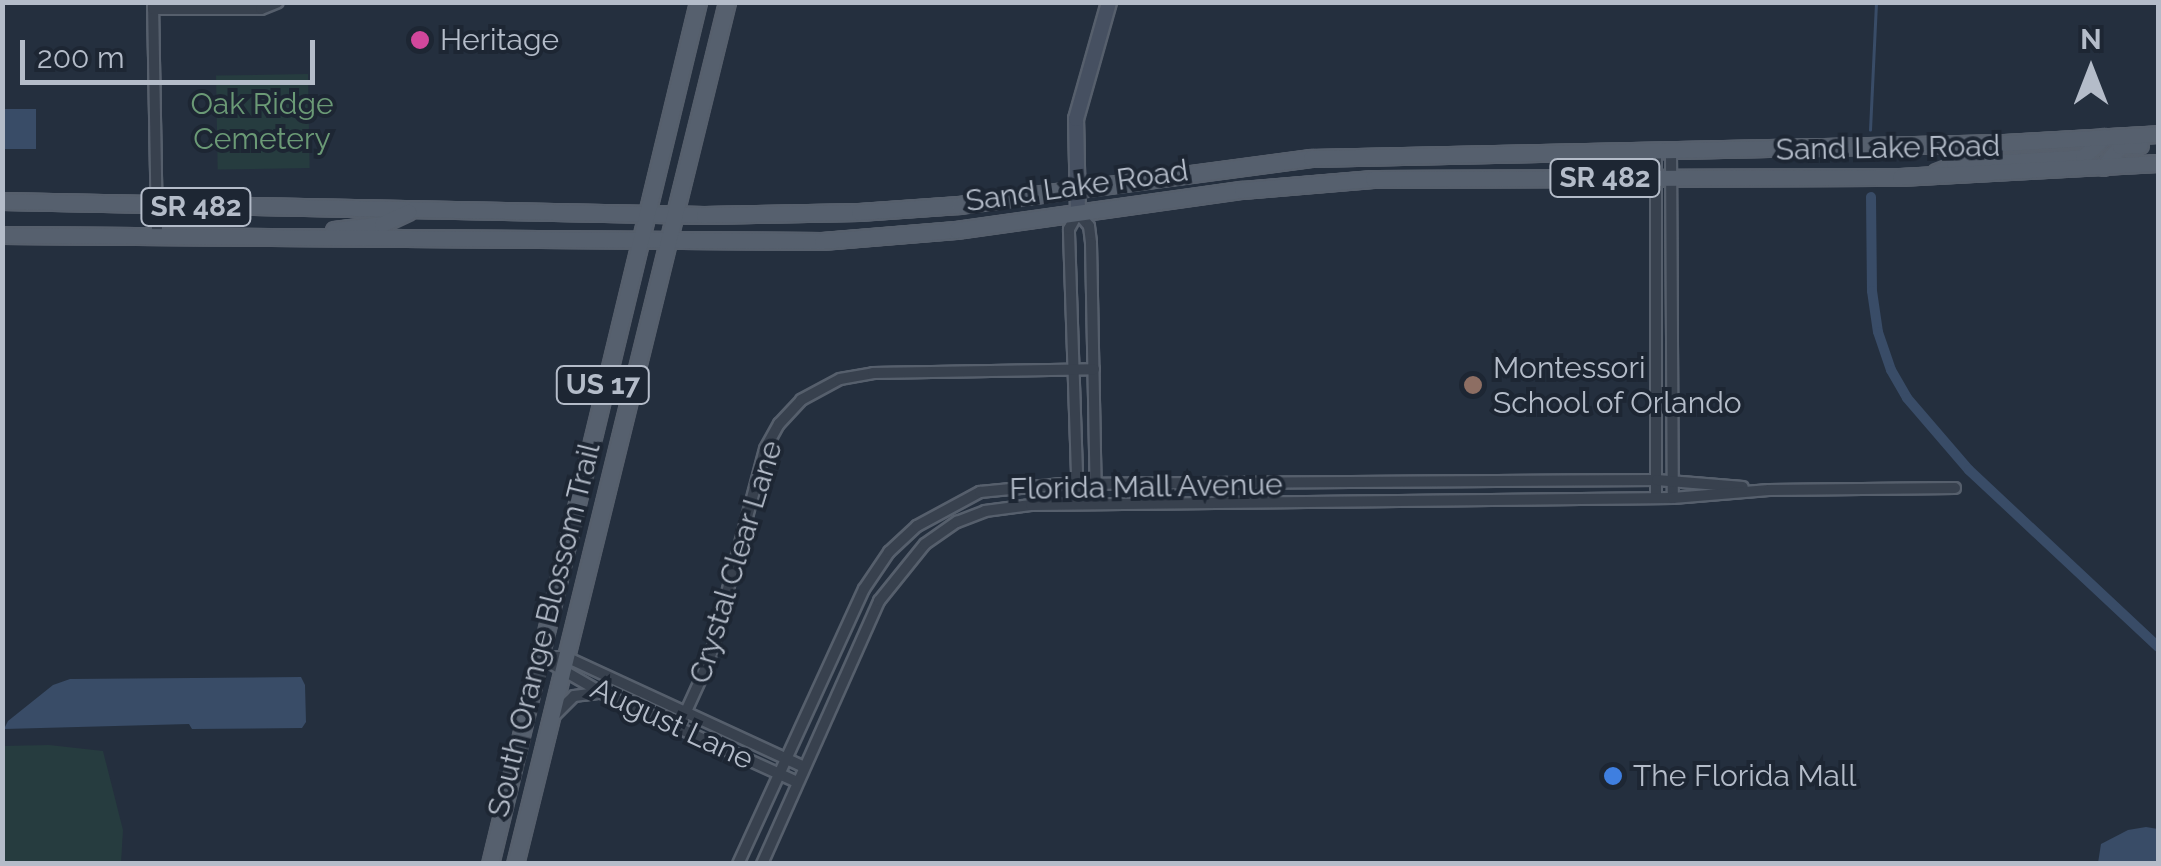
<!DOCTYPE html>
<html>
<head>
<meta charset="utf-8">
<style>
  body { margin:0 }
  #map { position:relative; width:2161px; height:866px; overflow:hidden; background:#242f3e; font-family:Raleway,sans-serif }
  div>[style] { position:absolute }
  .green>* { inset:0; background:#263c3f; transform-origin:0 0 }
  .water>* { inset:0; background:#394c67; transform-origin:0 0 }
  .stream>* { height:2.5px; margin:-1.25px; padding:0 1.25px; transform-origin:1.25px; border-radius:1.25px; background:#394c67 }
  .canal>* { height:10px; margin:-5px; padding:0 5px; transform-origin:5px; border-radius:5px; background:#394c67 }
  .roads { filter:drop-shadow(2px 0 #565f6c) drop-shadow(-2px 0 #565f6c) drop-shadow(0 2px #565f6c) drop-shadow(0 -2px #565f6c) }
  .street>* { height:10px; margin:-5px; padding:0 5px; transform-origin:5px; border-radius:5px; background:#38414e }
  .secondary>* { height:14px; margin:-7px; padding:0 7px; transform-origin:7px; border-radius:7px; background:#465061 }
  .primary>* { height:15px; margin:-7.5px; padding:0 7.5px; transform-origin:7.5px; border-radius:7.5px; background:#56606e }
  .dots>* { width:28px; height:28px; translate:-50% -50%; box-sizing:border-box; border:5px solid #1d2633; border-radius:50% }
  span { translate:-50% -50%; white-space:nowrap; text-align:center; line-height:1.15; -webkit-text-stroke:8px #1d2633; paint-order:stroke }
  .shield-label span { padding:2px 8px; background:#1d2633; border:2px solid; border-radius:8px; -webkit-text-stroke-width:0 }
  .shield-label { font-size:28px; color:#b4bcc9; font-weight:700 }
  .poi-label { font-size:30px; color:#b4bcc9 }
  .left { translate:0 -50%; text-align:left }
  .park-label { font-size:30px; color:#6b9a76 }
  .street-label { font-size:30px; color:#b4bcc9 }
  .frame { position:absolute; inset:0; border:5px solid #b4bcc9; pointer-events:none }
  .north { position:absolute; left:2041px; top:20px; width:100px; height:100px; -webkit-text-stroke:8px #1d2633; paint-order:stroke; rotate:0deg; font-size:28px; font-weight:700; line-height:40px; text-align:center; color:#b4bcc9 }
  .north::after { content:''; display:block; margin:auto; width:35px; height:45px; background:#b4bcc9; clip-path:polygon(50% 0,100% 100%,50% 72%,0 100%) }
  .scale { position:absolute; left:20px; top:40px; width:295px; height:45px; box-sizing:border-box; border:5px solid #b4bcc9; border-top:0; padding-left:12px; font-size:30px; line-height:35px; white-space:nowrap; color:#b4bcc9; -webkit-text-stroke:8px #1d2633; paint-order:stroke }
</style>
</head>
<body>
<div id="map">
  <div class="green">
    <div style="left:308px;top:74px;width:94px;height:92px;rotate:89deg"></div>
    <div style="clip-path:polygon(49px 745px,103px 751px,123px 830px,121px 863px,3px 863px,3px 746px)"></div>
  </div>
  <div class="water">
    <div style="left:3px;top:109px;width:33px;height:40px"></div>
    <div style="clip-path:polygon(301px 677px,305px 685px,306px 722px,302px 728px,192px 729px,189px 724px,4px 729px,8px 721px,53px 685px,70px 679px)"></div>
    <div style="clip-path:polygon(2146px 827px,2158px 829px,2158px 863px,2098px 863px,2101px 844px,2128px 830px)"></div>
  </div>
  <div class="stream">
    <div style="left:1870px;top:130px;width:128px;rotate:-87.3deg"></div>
  </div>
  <div class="canal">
    <div style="left:1871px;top:197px;width:94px;rotate:89.4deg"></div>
    <div style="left:1872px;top:291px;width:41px;rotate:81.7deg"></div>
    <div style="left:1878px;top:332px;width:40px;rotate:71.1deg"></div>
    <div style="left:1891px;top:370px;width:32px;rotate:60deg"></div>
    <div style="left:1907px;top:398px;width:95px;rotate:49.3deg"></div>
    <div style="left:1969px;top:470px;width:259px;rotate:43.1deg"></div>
  </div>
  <div class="roads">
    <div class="street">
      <div style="left:153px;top:2px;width:237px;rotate:89deg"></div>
      <div style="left:153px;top:9px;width:108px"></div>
      <div style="left:261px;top:9px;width:18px;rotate:-22deg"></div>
      <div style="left:1671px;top:149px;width:349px;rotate:89.7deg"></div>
      <div style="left:1656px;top:498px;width:349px;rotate:-90deg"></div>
      <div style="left:1078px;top:504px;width:275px;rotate:-91.9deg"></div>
      <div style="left:1069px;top:229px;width:18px;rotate:-61deg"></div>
      <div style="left:1078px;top:213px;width:17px;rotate:50deg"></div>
      <div style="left:1089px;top:226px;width:17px;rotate:83deg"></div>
      <div style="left:1091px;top:243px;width:261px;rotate:88.9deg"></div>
      <div style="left:540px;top:657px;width:26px"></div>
      <div style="left:566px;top:657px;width:262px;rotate:24.8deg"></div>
      <div style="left:540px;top:657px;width:74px;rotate:30deg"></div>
      <div style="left:604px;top:694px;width:210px;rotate:24.5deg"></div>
      <div style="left:554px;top:716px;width:28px;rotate:-45deg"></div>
      <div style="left:574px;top:696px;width:24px;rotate:-7deg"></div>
      <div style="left:678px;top:729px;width:75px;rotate:-65.5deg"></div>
      <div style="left:709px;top:661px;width:219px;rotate:-75.2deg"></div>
      <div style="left:765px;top:449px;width:29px;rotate:-61deg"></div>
      <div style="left:779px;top:424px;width:33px;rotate:-47deg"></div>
      <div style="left:801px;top:400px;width:44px;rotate:-28.3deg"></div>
      <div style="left:840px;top:379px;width:34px;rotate:-10deg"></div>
      <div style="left:873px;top:373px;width:221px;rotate:-1deg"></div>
      <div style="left:738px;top:864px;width:302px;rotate:-65.4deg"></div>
      <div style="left:864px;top:589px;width:45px;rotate:-56deg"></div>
      <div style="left:889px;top:552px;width:38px;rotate:-43deg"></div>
      <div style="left:917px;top:526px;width:72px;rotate:-28.4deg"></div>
      <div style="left:980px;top:492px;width:82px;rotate:-5.6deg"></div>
      <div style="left:1062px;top:484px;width:595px;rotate:-0.39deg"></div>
      <div style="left:1657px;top:480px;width:86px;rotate:4.7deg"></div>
      <div style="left:762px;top:864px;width:288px;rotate:-66deg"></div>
      <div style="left:879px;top:601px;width:73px;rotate:-51.1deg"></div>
      <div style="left:925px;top:544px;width:39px;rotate:-35deg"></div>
      <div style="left:957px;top:522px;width:30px;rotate:-21deg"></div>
      <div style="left:985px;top:511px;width:46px;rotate:-7.4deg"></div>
      <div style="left:1031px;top:505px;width:642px;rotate:-0.62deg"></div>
      <div style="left:1673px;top:498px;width:96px;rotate:-4.8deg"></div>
      <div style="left:1769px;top:490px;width:186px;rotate:-0.6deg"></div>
    </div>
    <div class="secondary">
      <div style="left:1078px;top:213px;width:94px;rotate:-91.2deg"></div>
      <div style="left:1076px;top:119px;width:122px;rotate:-74.2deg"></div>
    </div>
    <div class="primary">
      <div style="left:2103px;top:167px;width:27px;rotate:-51deg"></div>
      <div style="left:2120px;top:146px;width:20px;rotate:-3deg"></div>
      <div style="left:1936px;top:172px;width:19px;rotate:-21deg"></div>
      <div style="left:1954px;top:165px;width:129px;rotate:-3.5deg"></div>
      <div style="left:2083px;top:157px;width:29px;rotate:-44deg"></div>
      <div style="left:2px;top:201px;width:702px;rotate:1.14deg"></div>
      <div style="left:704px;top:215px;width:155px;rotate:-1.1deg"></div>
      <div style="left:859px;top:212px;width:100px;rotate:-4deg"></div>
      <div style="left:959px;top:205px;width:355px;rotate:-7.6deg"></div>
      <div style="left:1311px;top:158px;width:693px;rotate:-1.24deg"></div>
      <div style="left:2004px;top:143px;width:154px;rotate:-3.3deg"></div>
      <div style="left:334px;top:230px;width:48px;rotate:-7.1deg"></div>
      <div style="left:382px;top:224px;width:29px;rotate:-25deg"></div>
      <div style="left:2px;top:235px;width:820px;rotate:0.42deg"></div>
      <div style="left:822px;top:241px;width:134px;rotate:-4.7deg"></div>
      <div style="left:956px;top:230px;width:289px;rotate:-8deg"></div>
      <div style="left:1242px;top:190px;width:131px;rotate:-4.8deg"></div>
      <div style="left:1373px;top:179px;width:527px;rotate:-0.22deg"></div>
      <div style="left:1900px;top:177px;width:258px;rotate:-3.1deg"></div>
      <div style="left:490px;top:864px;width:887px;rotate:-76.43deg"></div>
      <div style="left:515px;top:864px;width:888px;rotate:-76.18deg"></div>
    </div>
  </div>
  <div class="dots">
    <div style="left:420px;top:40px;background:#d1479c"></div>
    <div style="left:1473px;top:385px;background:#8d6e63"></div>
    <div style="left:1613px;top:776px;background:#3f7fe0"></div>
  </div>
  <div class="shield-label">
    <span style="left:1605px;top:178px">SR 482</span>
    <span style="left:196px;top:207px">SR 482</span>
    <span style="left:603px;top:385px">US 17</span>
  </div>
  <div class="poi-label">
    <span class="left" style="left:440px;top:40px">Heritage</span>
    <span class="left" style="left:1493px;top:385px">Montessori<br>School of Orlando</span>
    <span class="left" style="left:1633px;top:776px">The Florida Mall</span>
  </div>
  <div class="park-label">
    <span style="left:262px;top:121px">Oak Ridge<br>Cemetery</span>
  </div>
  <div class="street-label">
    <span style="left:1888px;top:148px;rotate:-1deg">Sand Lake Road</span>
    <span style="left:1077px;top:186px;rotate:-8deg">Sand Lake Road</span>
    <span style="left:1146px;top:487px;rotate:-1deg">Florida Mall Avenue</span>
    <span style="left:736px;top:562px;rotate:-73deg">Crystal Clear Lane</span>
    <span style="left:544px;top:630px;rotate:-76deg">South Orange Blossom Trail</span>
    <span style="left:672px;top:724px;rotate:25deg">August Lane</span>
  </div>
  <div class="frame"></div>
  <div class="north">N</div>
  <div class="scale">200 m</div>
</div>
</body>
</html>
